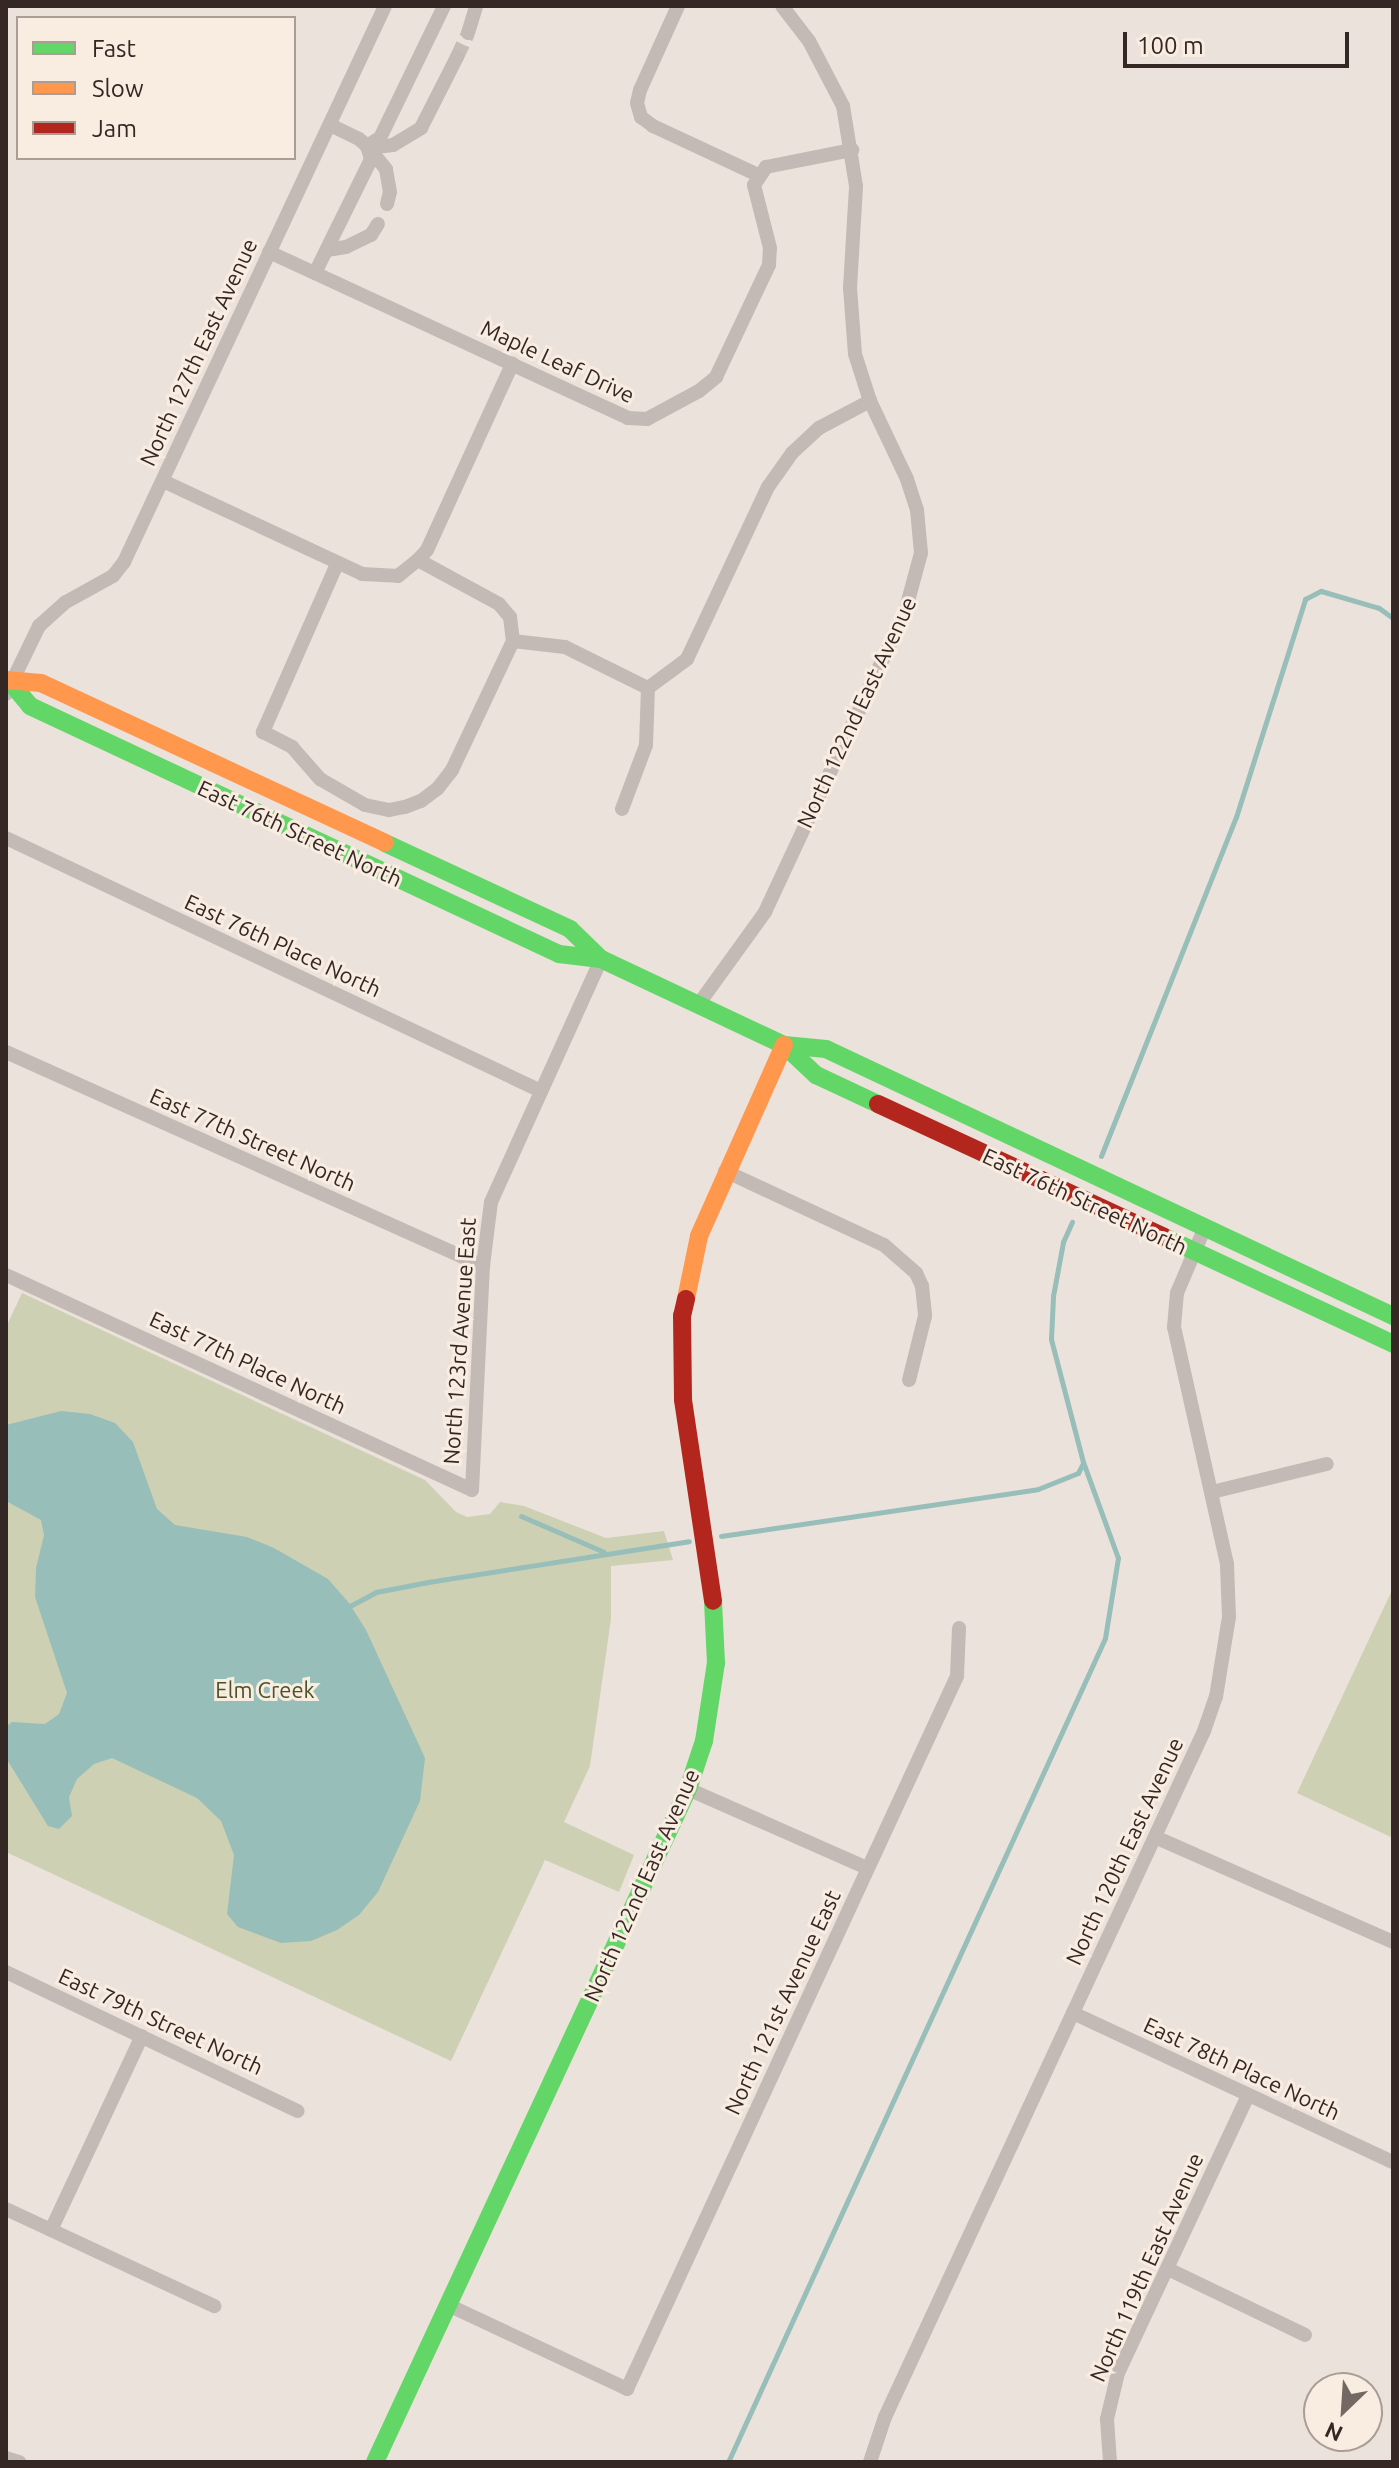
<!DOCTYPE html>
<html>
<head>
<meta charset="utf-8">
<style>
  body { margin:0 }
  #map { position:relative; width:1399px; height:2468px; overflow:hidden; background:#ebe2db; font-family:Ubuntu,sans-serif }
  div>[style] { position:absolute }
  .green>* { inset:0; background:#ced0b4 }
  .water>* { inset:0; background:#97beb9 }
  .stream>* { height:5px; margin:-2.5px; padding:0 2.5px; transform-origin:2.5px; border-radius:2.5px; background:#97beb9 }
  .street-tunnel>* { height:14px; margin-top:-7px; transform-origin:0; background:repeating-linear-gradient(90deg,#c6bdb6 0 14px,transparent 0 21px) }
  .street>* { height:14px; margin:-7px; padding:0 7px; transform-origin:7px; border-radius:7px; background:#c4bab5 }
  .fast>* { height:18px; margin:-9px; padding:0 9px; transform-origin:9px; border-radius:9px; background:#63d668 }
  .slow>* { height:18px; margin:-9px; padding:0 9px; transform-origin:9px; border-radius:9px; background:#ff974d }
  .jam>* { height:18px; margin:-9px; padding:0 9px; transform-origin:9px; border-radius:9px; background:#b3261e }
  span { translate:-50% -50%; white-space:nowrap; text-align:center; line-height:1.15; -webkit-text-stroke:6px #f9ece1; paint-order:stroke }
  .street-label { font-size:22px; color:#342724 }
  .park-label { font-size:22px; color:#485327 }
  .frame { position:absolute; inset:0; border:8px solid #342724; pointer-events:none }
  .legend { position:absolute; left:16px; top:16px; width:280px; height:144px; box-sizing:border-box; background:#f9ece1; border:2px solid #aa9d95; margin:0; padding:10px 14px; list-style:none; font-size:24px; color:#342724 }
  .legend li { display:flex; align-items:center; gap:16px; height:40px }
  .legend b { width:40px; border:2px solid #aa9d95 }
  .north { position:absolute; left:1303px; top:2372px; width:80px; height:80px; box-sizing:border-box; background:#f9ece1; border:2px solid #aa9d95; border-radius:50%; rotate:205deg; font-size:22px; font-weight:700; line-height:32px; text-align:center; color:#342724 }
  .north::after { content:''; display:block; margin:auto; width:28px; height:36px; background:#746864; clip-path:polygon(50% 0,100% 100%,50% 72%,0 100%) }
  .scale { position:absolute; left:1123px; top:32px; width:226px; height:36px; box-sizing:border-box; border:4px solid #342724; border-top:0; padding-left:10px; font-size:24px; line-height:28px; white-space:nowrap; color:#342724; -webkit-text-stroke:6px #f9ece1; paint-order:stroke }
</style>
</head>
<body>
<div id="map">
  <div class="green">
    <div style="clip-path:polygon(22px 1293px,425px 1480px,456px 1512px,467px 1517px,490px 1514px,500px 1502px,524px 1506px,606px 1538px,664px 1531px,673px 1560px,611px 1566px,611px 1619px,590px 1766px,564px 1822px,634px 1855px,619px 1892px,545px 1860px,451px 2061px,6px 1852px,6px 1327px)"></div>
    <div style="clip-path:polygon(1393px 1588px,1393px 1838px,1297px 1793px)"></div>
  </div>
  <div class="water">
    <div style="clip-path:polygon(61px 1411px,90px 1414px,115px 1423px,133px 1442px,157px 1509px,175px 1525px,247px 1537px,274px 1548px,328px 1579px,349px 1603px,366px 1630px,425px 1758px,420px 1801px,378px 1892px,359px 1915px,337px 1930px,311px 1941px,281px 1943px,238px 1927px,227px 1914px,234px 1855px,221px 1821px,197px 1798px,112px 1758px,94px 1764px,77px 1779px,69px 1797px,72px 1816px,59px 1829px,48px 1826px,6px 1758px,6px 1727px,12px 1722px,45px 1724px,59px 1714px,67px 1693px,35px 1597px,36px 1568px,44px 1535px,41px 1520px,6px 1501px,6px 1425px)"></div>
  </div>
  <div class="stream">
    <div style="left:1101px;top:1156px;width:365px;rotate:-68.3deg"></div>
    <div style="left:1236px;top:817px;width:229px;rotate:-72.4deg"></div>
    <div style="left:1305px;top:599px;width:18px;rotate:-27deg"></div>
    <div style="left:1321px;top:591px;width:60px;rotate:16.3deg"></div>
    <div style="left:1379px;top:608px;width:17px;rotate:36deg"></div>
    <div style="left:521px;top:1516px;width:90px;rotate:23.4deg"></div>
    <div style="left:721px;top:1536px;width:320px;rotate:-8.4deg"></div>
    <div style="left:1038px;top:1489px;width:43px;rotate:-21.8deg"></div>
    <div style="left:1078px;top:1473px;width:11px;rotate:-63deg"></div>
    <div style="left:348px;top:1607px;width:32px;rotate:-28deg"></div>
    <div style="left:376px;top:1592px;width:53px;rotate:-10.9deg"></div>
    <div style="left:428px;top:1582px;width:264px;rotate:-8.9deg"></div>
    <div style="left:728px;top:2462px;width:906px;rotate:-65.41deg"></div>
    <div style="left:1105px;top:1638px;width:81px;rotate:-80.8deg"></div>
    <div style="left:1118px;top:1558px;width:102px;rotate:-110deg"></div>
    <div style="left:1083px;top:1462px;width:127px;rotate:-104.6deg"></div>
    <div style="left:1051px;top:1339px;width:43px;rotate:-87.3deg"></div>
    <div style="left:1053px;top:1296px;width:55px;rotate:-79.5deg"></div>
    <div style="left:1063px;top:1242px;width:22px;rotate:-66deg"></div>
  </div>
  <div class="street-tunnel">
    <div style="left:457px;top:57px;width:26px;rotate:-65deg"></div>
  </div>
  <div class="street">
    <div style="left:678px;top:6px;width:92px;rotate:114.3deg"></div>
    <div style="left:640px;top:90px;width:13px;rotate:103deg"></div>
    <div style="left:637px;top:103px;width:15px;rotate:74deg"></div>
    <div style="left:641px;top:117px;width:15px;rotate:37deg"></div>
    <div style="left:653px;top:126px;width:118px;rotate:25deg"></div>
    <div style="left:468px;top:33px;width:28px;rotate:-73deg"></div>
    <div style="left:369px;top:148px;width:24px;rotate:-7deg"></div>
    <div style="left:393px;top:145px;width:33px;rotate:-31deg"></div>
    <div style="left:421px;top:128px;width:80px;rotate:-63.1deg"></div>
    <div style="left:387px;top:204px;width:12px;rotate:-76deg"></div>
    <div style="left:390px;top:192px;width:23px;rotate:-100deg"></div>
    <div style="left:386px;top:169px;width:30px;rotate:-130deg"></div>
    <div style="left:367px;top:146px;width:15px;rotate:-32deg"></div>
    <div style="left:380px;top:138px;width:147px;rotate:-64.1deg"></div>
    <div style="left:327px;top:250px;width:19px;rotate:-9deg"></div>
    <div style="left:346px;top:247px;width:28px;rotate:-26deg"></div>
    <div style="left:371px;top:235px;width:13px;rotate:-58deg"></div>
    <div style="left:269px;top:252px;width:396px;rotate:24.8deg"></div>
    <div style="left:628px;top:418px;width:19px;rotate:3deg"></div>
    <div style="left:647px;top:419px;width:59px;rotate:-28.3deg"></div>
    <div style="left:699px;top:391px;width:22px;rotate:-39deg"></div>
    <div style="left:716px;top:377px;width:124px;rotate:-64.7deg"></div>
    <div style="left:769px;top:265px;width:17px;rotate:-87deg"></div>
    <div style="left:770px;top:248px;width:65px;rotate:-104.3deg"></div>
    <div style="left:754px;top:185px;width:22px;rotate:-56deg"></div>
    <div style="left:766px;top:167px;width:88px;rotate:-11.2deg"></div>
    <div style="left:315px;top:273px;width:127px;rotate:-63.8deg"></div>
    <div style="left:371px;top:159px;width:14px;rotate:-107deg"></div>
    <div style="left:367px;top:146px;width:11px;rotate:-139deg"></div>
    <div style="left:359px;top:139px;width:32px;rotate:-154deg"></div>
    <div style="left:163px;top:481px;width:220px;rotate:25deg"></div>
    <div style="left:362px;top:574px;width:36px;rotate:3deg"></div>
    <div style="left:398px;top:576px;width:26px;rotate:-39deg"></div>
    <div style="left:418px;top:560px;width:92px;rotate:28.5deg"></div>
    <div style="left:499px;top:604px;width:17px;rotate:50deg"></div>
    <div style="left:510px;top:617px;width:24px;rotate:83deg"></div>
    <div style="left:513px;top:641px;width:52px;rotate:6.6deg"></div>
    <div style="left:565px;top:647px;width:93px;rotate:26.3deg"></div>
    <div style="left:418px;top:560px;width:13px;rotate:-48deg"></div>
    <div style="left:427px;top:550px;width:205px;rotate:-65.4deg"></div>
    <div style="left:337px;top:564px;width:184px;rotate:113.8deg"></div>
    <div style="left:263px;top:732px;width:33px;rotate:27deg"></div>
    <div style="left:292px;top:747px;width:43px;rotate:48.8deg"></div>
    <div style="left:320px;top:779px;width:52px;rotate:30deg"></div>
    <div style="left:365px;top:805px;width:25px;rotate:12deg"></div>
    <div style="left:389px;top:810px;width:16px;rotate:-11deg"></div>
    <div style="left:405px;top:807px;width:17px;rotate:-21deg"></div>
    <div style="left:421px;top:801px;width:21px;rotate:-37deg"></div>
    <div style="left:438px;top:788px;width:23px;rotate:-52deg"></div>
    <div style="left:452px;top:770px;width:143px;rotate:-64.7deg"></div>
    <div style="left:6px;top:694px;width:76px;rotate:-64.1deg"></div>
    <div style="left:39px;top:626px;width:36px;rotate:-42deg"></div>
    <div style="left:66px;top:602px;width:54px;rotate:-29deg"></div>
    <div style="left:113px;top:576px;width:18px;rotate:-52deg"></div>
    <div style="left:124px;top:562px;width:614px;rotate:-64.85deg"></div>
    <div style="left:622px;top:809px;width:68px;rotate:-69.4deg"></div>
    <div style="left:646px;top:745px;width:57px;rotate:-88deg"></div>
    <div style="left:648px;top:688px;width:49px;rotate:-36.6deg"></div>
    <div style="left:687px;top:659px;width:190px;rotate:-64.8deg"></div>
    <div style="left:768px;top:487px;width:42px;rotate:-54.8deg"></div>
    <div style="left:792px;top:453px;width:37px;rotate:-43deg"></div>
    <div style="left:819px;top:428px;width:58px;rotate:-27.9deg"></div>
    <div style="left:6px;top:838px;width:592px;rotate:25.31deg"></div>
    <div style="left:698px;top:1005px;width:115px;rotate:-54.2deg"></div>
    <div style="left:765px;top:912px;width:331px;rotate:-65deg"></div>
    <div style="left:905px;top:612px;width:61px;rotate:-74.8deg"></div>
    <div style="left:921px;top:553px;width:43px;rotate:-95.3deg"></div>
    <div style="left:917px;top:510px;width:33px;rotate:-108deg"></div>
    <div style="left:907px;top:479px;width:86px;rotate:-115.4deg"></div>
    <div style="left:870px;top:401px;width:49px;rotate:-107.7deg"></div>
    <div style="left:855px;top:354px;width:66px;rotate:-94.3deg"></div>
    <div style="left:850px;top:288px;width:102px;rotate:-86.6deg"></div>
    <div style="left:856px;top:186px;width:81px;rotate:-99.2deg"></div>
    <div style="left:843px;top:106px;width:73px;rotate:-117.6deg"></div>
    <div style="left:809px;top:41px;width:44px;rotate:-127.6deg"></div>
    <div style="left:6px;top:1052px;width:523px;rotate:24.16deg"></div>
    <div style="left:725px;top:1171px;width:175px;rotate:25deg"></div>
    <div style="left:884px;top:1245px;width:43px;rotate:41.2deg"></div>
    <div style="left:916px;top:1273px;width:14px;rotate:65deg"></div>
    <div style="left:922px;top:1286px;width:30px;rotate:84deg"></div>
    <div style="left:925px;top:1316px;width:66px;rotate:104deg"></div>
    <div style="left:6px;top:1275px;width:513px;rotate:24.77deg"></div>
    <div style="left:472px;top:1490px;width:224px;rotate:-87.2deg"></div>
    <div style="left:483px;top:1266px;width:64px;rotate:-82.9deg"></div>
    <div style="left:491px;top:1202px;width:267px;rotate:-65.6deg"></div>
    <div style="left:1212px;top:1492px;width:118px;rotate:-13.7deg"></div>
    <div style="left:688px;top:1789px;width:196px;rotate:23.8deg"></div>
    <div style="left:1155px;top:1837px;width:260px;rotate:23.8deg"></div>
    <div style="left:6px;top:1972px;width:323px;rotate:25.5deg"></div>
    <div style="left:1073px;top:2013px;width:353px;rotate:25deg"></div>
    <div style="left:6px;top:2209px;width:230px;rotate:25deg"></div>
    <div style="left:51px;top:2230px;width:214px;rotate:-64.9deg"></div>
    <div style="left:1168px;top:2269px;width:152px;rotate:25.7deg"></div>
    <div style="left:448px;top:2305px;width:198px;rotate:25.1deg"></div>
    <div style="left:627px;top:2389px;width:786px;rotate:-65.16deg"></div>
    <div style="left:957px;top:1676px;width:48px;rotate:-87.6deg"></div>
    <div style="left:6px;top:2458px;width:14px;rotate:17deg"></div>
    <div style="left:870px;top:2462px;width:47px;rotate:-71.6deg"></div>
    <div style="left:885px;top:2417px;width:757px;rotate:-65.06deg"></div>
    <div style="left:1204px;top:1731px;width:36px;rotate:-71deg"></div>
    <div style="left:1216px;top:1697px;width:81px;rotate:-80.8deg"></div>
    <div style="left:1229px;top:1617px;width:53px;rotate:-92.2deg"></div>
    <div style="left:1227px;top:1564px;width:243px;rotate:-102.6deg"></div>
    <div style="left:1174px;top:1327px;width:34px;rotate:-85deg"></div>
    <div style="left:1177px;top:1293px;width:72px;rotate:-67deg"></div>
    <div style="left:1110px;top:2462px;width:43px;rotate:-94deg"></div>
    <div style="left:1107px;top:2419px;width:47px;rotate:-76.6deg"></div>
    <div style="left:1118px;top:2373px;width:307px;rotate:-64.9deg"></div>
  </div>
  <div class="fast">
    <div style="left:11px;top:683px;width:30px;rotate:50deg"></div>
    <div style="left:30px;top:706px;width:584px;rotate:25.12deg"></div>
    <div style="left:559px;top:954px;width:42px;rotate:6.8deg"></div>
    <div style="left:601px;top:959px;width:202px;rotate:25.2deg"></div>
    <div style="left:784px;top:1045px;width:44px;rotate:43.2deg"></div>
    <div style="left:816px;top:1075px;width:68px;rotate:25.1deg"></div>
    <div style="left:385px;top:843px;width:204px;rotate:24.9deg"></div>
    <div style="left:570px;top:929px;width:43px;rotate:44.1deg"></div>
    <div style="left:784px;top:1045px;width:42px;rotate:5.4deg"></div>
    <div style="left:826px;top:1049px;width:627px;rotate:25.22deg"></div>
    <div style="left:1164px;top:1237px;width:253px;rotate:25deg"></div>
    <div style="left:375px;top:2462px;width:742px;rotate:-65.06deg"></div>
    <div style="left:688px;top:1789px;width:51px;rotate:-71.6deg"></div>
    <div style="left:704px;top:1741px;width:79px;rotate:-81.3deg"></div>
    <div style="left:716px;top:1663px;width:62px;rotate:-92.8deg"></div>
  </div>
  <div class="slow">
    <div style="left:6px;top:680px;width:35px;rotate:5deg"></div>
    <div style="left:41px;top:683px;width:379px;rotate:24.9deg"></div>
    <div style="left:686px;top:1299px;width:64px;rotate:-78.3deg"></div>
    <div style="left:699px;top:1236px;width:209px;rotate:-66deg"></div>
  </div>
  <div class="jam">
    <div style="left:878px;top:1104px;width:315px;rotate:24.9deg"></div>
    <div style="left:686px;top:1299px;width:17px;rotate:103deg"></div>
    <div style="left:682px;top:1316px;width:84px;rotate:89.3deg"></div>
    <div style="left:683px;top:1400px;width:203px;rotate:81.5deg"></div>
  </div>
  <div class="street-label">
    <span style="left:198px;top:352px;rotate:-65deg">North 127th East Avenue</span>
    <span style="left:558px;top:361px;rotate:25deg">Maple Leaf Drive</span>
    <span style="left:856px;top:712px;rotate:-65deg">North 122nd East Avenue</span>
    <span style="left:300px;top:833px;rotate:25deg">East 76th Street North</span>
    <span style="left:283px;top:945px;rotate:25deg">East 76th Place North</span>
    <span style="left:253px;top:1139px;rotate:24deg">East 77th Street North</span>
    <span style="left:1085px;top:1201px;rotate:25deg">East 76th Street North</span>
    <span style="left:459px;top:1341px;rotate:-86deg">North 123rd Avenue East</span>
    <span style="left:248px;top:1362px;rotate:25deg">East 77th Place North</span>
    <span style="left:1124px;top:1851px;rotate:-65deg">North 120th East Avenue</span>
    <span style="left:641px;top:1885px;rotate:-66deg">North 122nd East Avenue</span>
    <span style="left:782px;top:2002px;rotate:-65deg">North 121st Avenue East</span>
    <span style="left:161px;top:2021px;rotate:25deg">East 79th Street North</span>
    <span style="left:1242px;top:2068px;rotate:25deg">East 78th Place North</span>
    <span style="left:1146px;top:2267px;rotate:-66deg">North 119th East Avenue</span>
  </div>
  <div class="park-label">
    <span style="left:265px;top:1690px">Elm Creek</span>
  </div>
  <div class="frame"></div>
  <ul class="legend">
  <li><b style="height:10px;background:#63d668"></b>Fast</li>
  <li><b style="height:10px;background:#ff974d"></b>Slow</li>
  <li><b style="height:10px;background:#b3261e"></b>Jam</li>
  </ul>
  <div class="north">N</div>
  <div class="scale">100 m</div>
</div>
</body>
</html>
